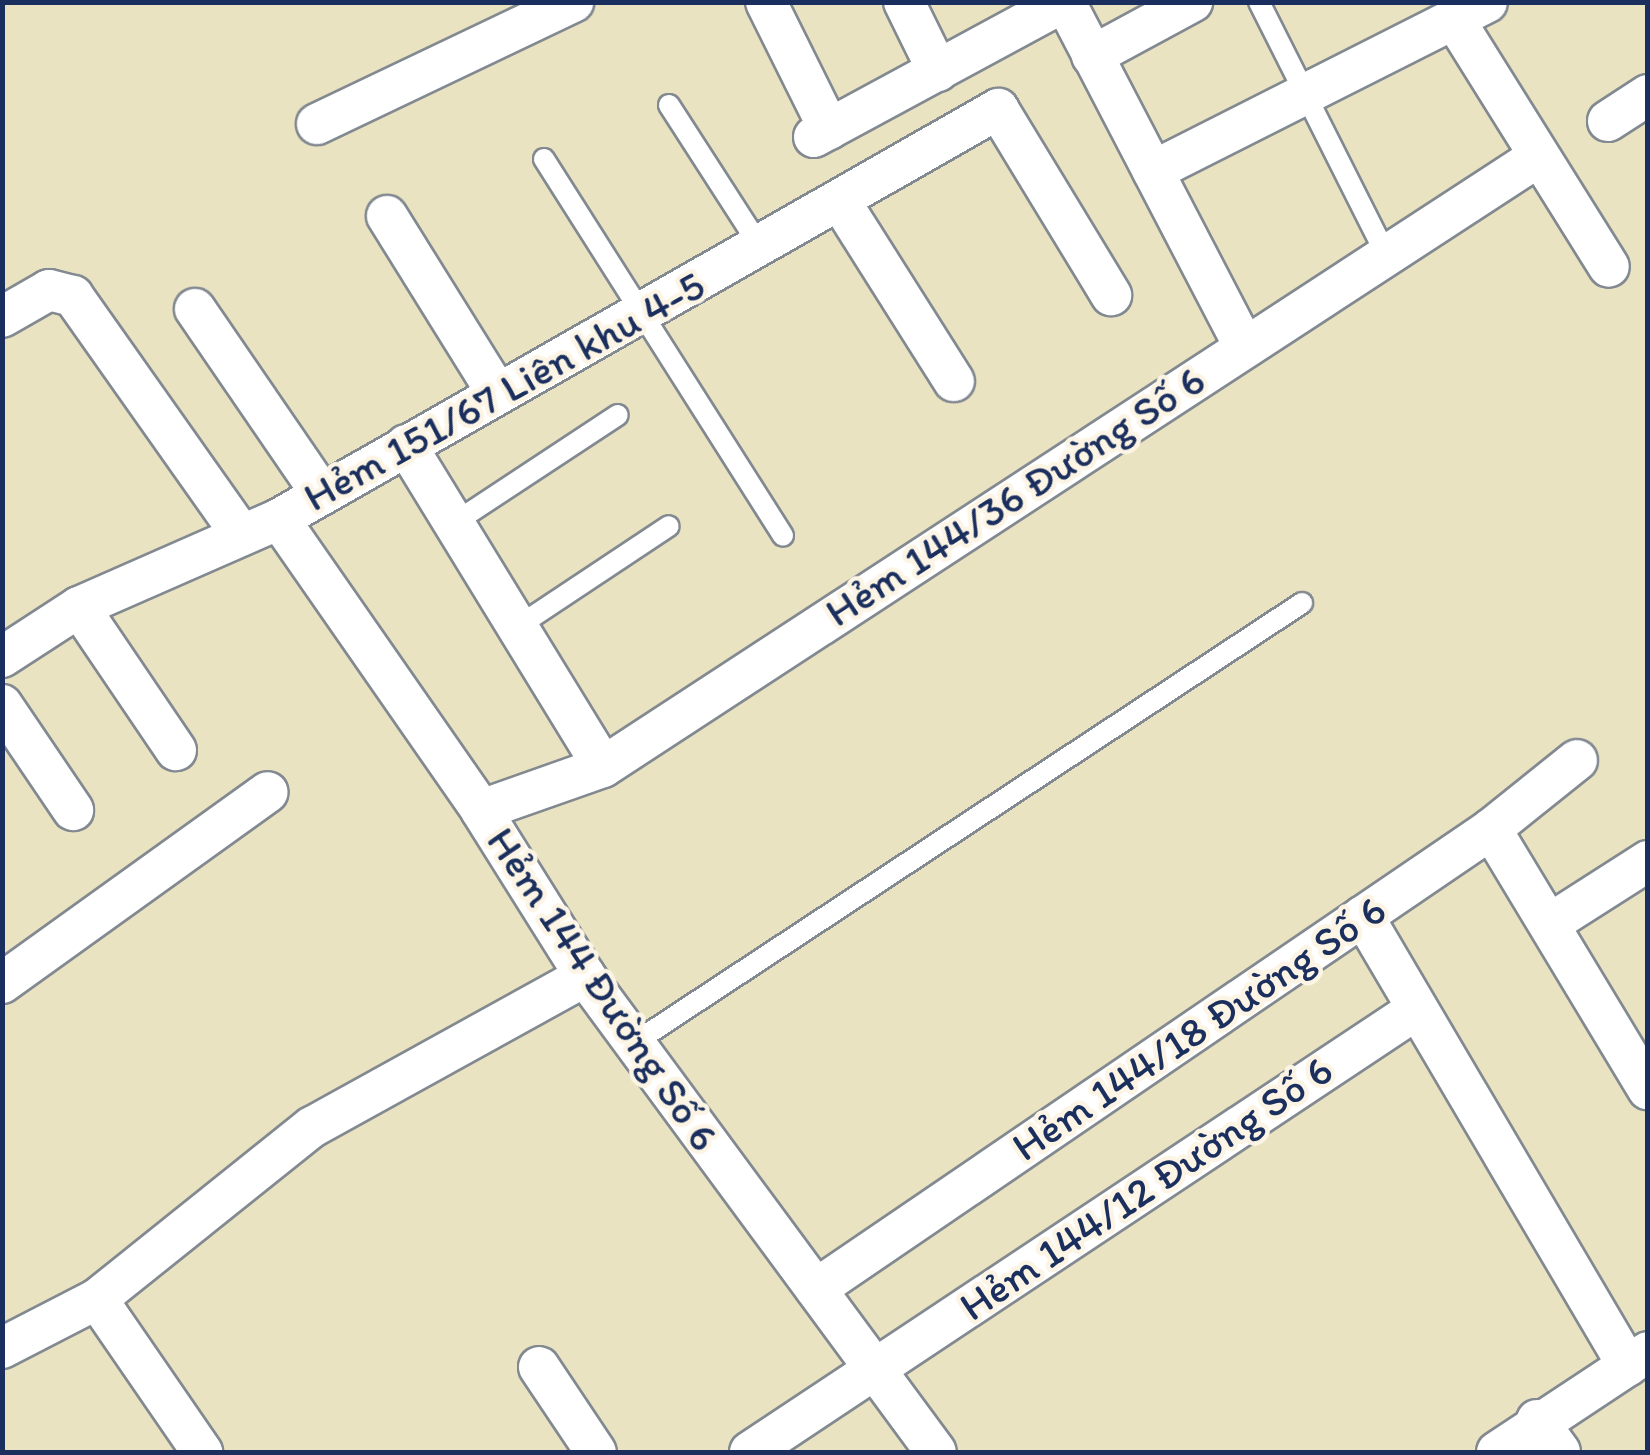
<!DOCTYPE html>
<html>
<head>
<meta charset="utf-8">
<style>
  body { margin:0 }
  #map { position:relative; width:1650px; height:1455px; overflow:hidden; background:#eae3c2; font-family:Itim,sans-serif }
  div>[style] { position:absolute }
  .roads { filter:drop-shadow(2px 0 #828990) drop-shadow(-2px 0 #828990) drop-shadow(0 2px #828990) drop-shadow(0 -2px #828990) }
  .service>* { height:20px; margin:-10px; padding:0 10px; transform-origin:10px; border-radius:10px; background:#fff }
  .minor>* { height:40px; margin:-20px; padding:0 20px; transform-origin:20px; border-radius:20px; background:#fff }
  span { translate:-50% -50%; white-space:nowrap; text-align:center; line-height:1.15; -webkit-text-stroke:9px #fcf5e5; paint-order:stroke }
  .street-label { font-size:42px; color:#1b2f5e }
  .frame { position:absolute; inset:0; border:5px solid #1b2f5e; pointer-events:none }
</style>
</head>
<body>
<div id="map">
  <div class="roads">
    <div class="service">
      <div style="left:1259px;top:2px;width:281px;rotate:63.3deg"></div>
      <div style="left:669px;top:105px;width:168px;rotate:57.2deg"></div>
      <div style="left:544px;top:159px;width:446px;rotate:57.6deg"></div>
      <div style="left:454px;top:523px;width:196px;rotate:-33.4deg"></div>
      <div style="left:517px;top:627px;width:182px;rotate:-33.6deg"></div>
      <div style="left:634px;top:1043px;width:800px;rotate:-33.37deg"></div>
    </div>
    <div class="minor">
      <div style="left:766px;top:2px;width:142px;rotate:63.6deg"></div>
      <div style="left:904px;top:2px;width:77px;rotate:63.8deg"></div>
      <div style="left:1065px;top:2px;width:388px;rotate:62.5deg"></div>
      <div style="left:1454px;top:19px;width:292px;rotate:58deg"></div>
      <div style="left:1092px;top:56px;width:114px;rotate:-28.4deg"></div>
      <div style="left:1608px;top:121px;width:48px;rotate:-33deg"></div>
      <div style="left:317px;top:124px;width:284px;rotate:-25.5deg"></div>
      <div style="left:814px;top:137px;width:284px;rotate:-28.4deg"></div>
      <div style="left:1153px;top:171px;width:374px;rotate:-26.8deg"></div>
      <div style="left:840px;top:201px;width:213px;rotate:57.7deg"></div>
      <div style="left:387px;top:216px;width:208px;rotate:58.1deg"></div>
      <div style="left:195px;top:309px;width:223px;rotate:55.6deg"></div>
      <div style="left:2px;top:317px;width:54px;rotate:-29.9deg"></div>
      <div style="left:49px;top:290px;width:25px;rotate:14deg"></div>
      <div style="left:73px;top:296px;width:290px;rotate:54.8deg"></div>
      <div style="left:406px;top:445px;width:377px;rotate:58.5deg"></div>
      <div style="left:279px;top:519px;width:354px;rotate:55.2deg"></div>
      <div style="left:481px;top:810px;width:196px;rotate:57.9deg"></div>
      <div style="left:585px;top:976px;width:591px;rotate:53.6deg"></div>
      <div style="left:79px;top:607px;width:173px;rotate:55.9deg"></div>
      <div style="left:2px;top:657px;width:92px;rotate:-33deg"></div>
      <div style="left:79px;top:607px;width:219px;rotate:-23.7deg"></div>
      <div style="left:279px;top:519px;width:828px;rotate:-29.69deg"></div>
      <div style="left:998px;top:109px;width:218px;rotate:58.7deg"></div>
      <div style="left:2px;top:705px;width:127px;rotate:55.9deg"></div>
      <div style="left:481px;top:810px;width:129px;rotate:-19.4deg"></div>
      <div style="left:603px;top:767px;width:1114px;rotate:-33.13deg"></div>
      <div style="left:1491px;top:829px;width:304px;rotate:58.9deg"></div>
      <div style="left:1363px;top:916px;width:522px;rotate:59.51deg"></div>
      <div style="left:1551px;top:923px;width:115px;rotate:-32.6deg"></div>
      <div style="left:2px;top:983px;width:327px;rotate:-35.7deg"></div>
      <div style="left:816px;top:1289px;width:817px;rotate:-34.27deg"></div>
      <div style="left:1491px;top:829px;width:110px;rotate:-38.7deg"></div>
      <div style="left:97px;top:1299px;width:186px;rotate:55.5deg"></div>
      <div style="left:2px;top:1348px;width:107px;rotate:-27.3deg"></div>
      <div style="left:97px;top:1299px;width:275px;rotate:-38.7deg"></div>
      <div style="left:312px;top:1127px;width:312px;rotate:-28.9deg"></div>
      <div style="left:539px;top:1367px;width:102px;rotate:56.2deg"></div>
      <div style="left:1537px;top:1420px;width:39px;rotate:54deg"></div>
      <div style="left:750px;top:1452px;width:801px;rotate:-33.59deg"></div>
      <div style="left:1497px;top:1452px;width:181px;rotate:-33.5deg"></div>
    </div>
  </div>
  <div class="street-label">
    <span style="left:504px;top:391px;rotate:-29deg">Hẻm 151/67 Liên khu 4-5</span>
    <span style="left:1015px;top:496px;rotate:-33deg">Hẻm 144/36 Đường Số 6</span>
    <span style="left:603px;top:989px;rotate:56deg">Hẻm 144 Đường Số 6</span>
    <span style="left:1199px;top:1028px;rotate:-34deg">Hẻm 144/18 Đường Số 6</span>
    <span style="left:1146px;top:1188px;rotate:-34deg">Hẻm 144/12 Đường Số 6</span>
  </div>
  <div class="frame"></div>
</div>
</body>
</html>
